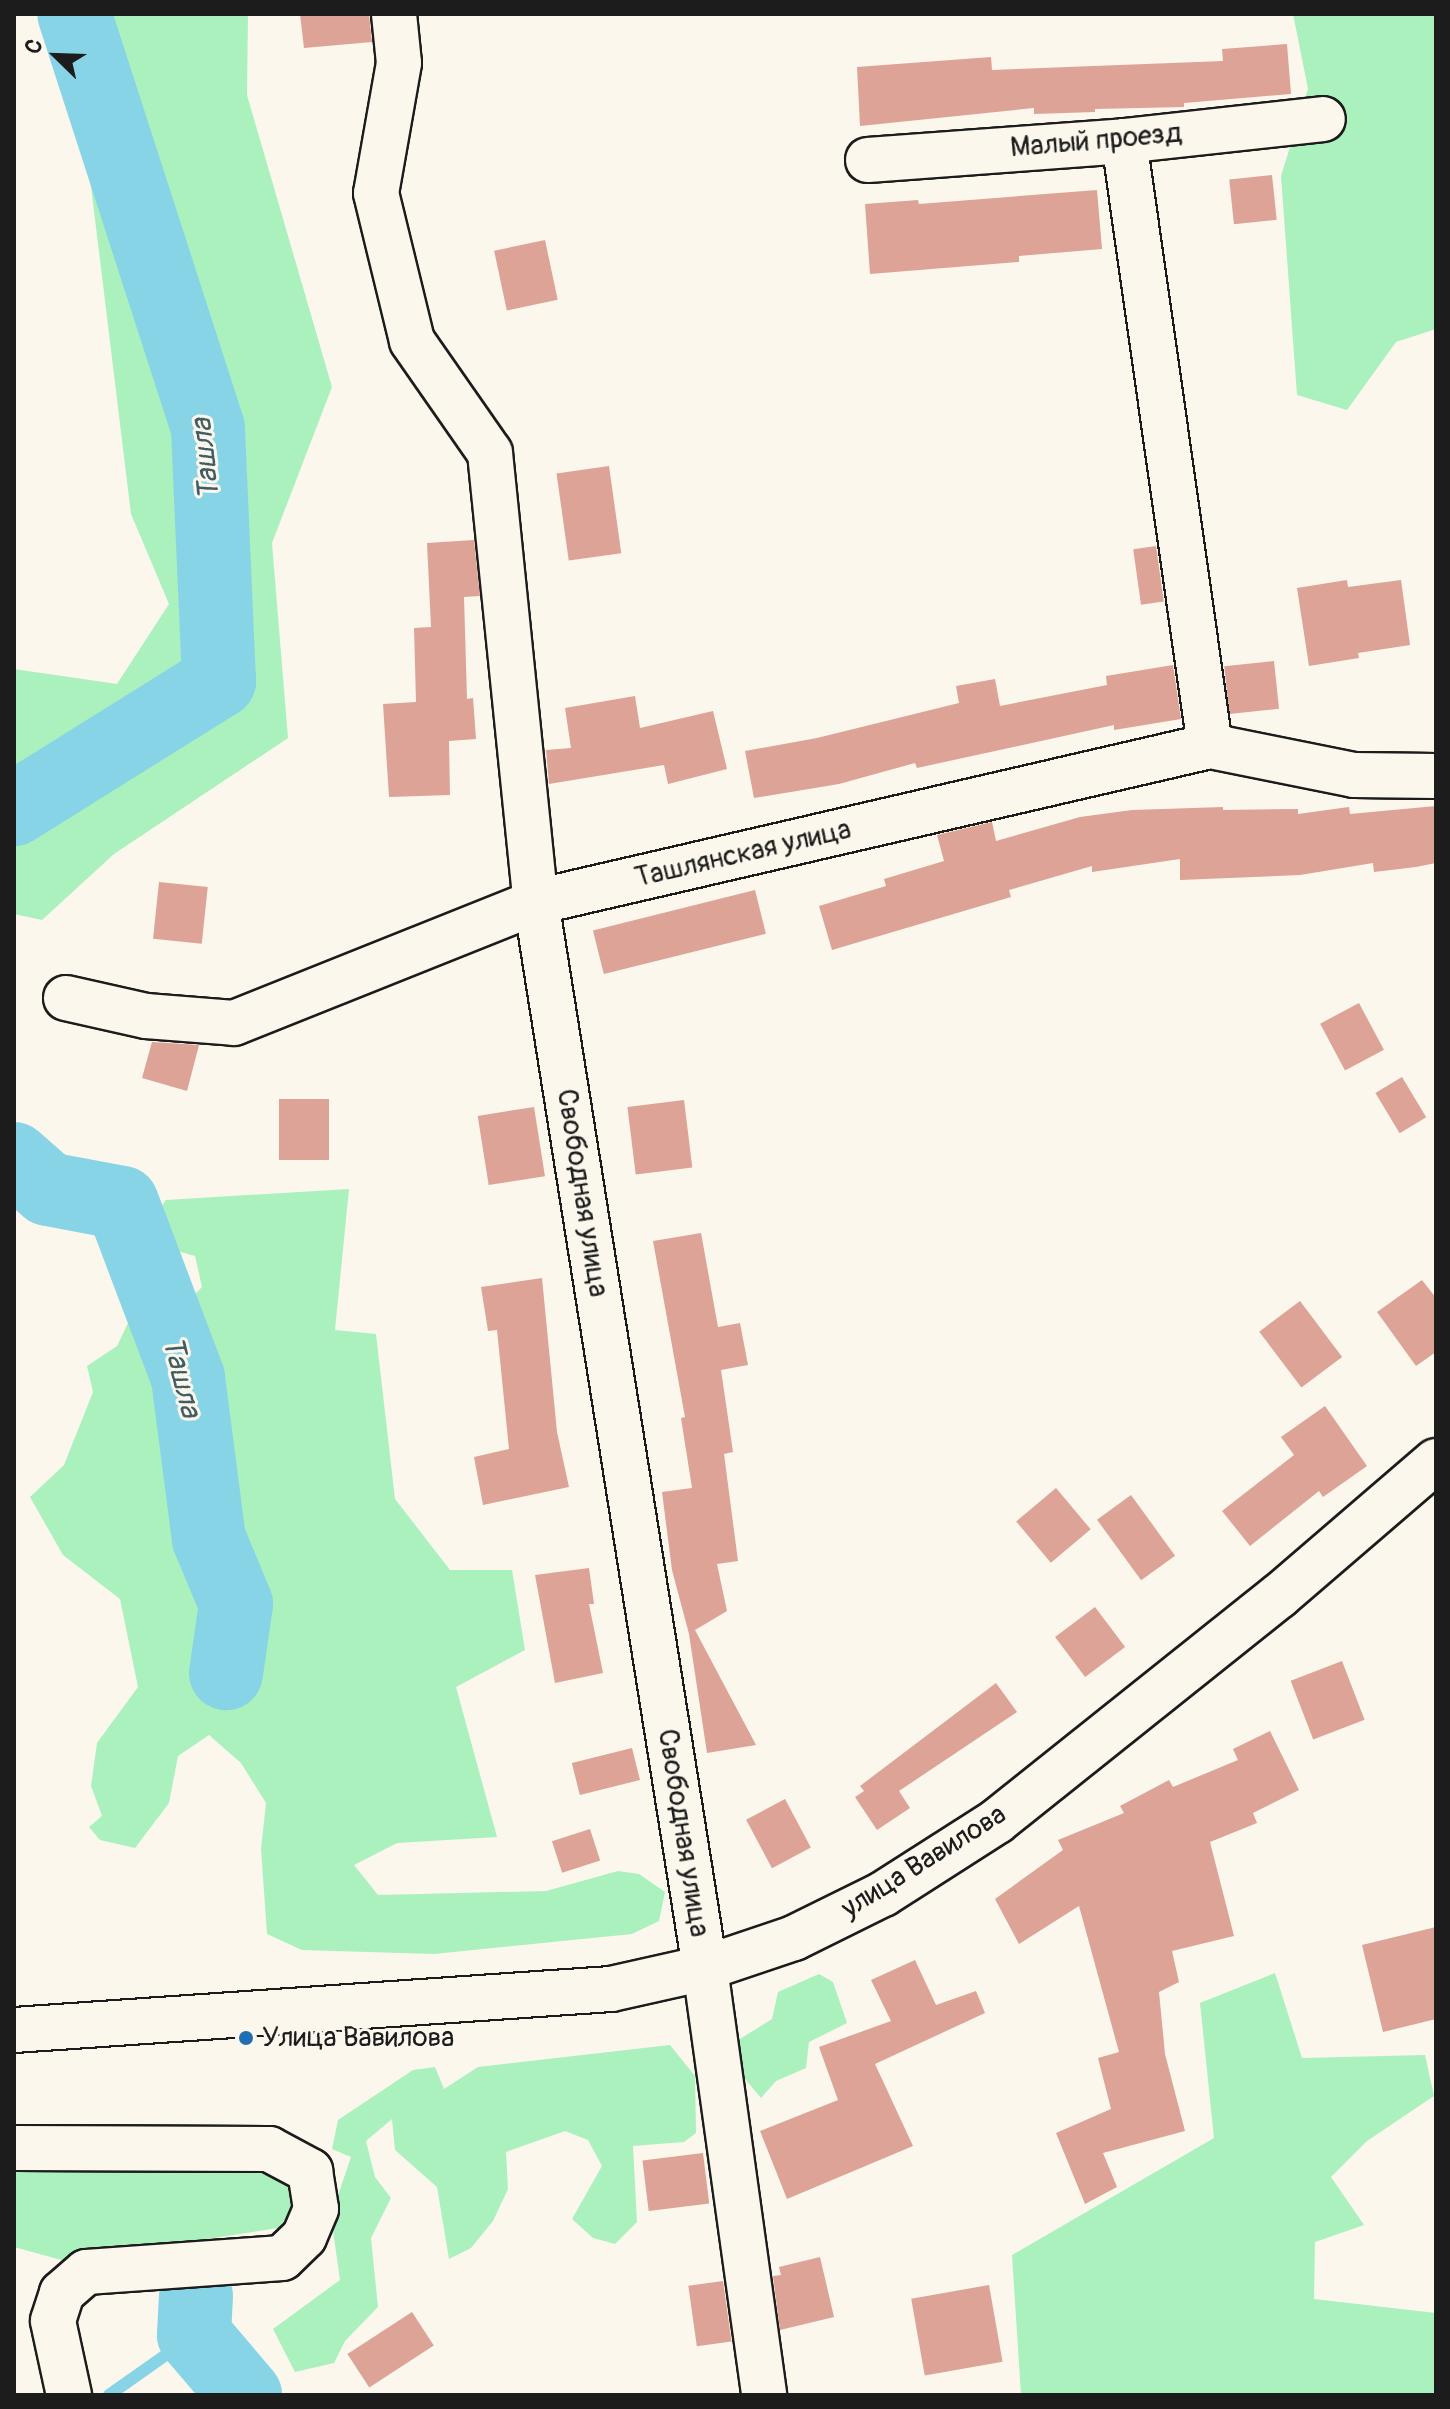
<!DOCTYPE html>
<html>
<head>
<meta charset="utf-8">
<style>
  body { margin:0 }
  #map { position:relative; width:1450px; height:2409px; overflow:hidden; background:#fbf7ec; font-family:Pangolin,sans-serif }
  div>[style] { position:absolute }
  .green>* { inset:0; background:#aaf1be }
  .stream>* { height:12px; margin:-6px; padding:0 6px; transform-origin:6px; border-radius:6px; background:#88d4e7 }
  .river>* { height:74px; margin:-37px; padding:0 37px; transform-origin:37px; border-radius:37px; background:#88d4e7 }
  .building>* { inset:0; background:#dca396; transform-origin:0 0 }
  .roads { filter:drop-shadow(2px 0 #1c1c1c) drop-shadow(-2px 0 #1c1c1c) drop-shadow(0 2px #1c1c1c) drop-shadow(0 -2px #1c1c1c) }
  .street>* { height:44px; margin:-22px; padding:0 22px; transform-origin:22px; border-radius:22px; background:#fbf7ec }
  .secondary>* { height:44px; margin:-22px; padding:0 22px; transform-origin:22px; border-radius:22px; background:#fbf7ec }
  .dots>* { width:22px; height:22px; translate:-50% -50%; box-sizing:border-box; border:4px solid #fbf7ec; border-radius:50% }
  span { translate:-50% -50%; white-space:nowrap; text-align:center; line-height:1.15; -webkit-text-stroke:6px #fbf7ec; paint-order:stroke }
  .street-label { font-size:28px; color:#1c1c1c }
  .poi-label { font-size:28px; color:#1c1c1c }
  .left { translate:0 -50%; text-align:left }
  .water-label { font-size:30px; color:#425c63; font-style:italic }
  .frame { position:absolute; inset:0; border:16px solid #1c1c1c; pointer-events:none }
  .north { position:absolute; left:16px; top:16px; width:80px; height:80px; -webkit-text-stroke:6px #fbf7ec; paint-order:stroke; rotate:293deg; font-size:22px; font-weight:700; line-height:32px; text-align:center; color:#1c1c1c }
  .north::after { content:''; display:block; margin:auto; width:28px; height:36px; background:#1c1c1c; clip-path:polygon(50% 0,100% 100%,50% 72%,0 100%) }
</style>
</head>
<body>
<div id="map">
  <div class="green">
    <div style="clip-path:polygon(70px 14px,248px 14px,247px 95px,332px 387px,272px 543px,288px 738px,114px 854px,42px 920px,14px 914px,14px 669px,117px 684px,169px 604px,131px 514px)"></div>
    <div style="clip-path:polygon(1293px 14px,1436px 14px,1436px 329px,1396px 342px,1347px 410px,1297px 395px,1281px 176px,1308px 89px)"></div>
    <div style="clip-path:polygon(349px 1189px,335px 1330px,376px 1334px,395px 1499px,450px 1570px,512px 1570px,525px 1650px,456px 1687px,497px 1837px,397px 1843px,354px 1865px,378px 1895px,546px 1891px,618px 1871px,639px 1874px,665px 1892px,659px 1921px,632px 1934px,434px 1954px,302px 1950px,267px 1934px,261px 1849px,266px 1803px,241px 1763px,209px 1735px,178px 1756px,169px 1803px,135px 1848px,100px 1840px,89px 1827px,102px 1816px,91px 1786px,97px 1743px,138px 1687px,120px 1599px,63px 1555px,30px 1497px,64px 1465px,93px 1392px,87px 1366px,117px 1346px,131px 1317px,174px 1315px,202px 1287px,195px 1256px,139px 1240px,166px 1200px)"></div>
    <div style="clip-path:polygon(1275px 1973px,1302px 2058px,1425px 2055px,1434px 2096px,1367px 2141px,1331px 2177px,1364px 2225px,1315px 2242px,1314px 2299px,1436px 2313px,1436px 2395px,1021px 2395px,1012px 2255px,1214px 2138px,1200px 2003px)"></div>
    <div style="clip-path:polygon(819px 1974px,833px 1982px,847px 2023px,809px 2042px,806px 2068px,776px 2081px,761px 2098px,735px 2067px,732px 2044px,772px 2019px,778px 1992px)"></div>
    <div style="clip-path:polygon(670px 2045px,695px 2076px,696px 2133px,684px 2142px,633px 2146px,637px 2222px,615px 2244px,593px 2238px,572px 2219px,602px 2166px,588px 2140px,565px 2131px,506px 2152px,508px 2189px,493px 2221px,471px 2248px,449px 2259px,437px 2187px,395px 2150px,392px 2119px,366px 2141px,375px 2177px,391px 2198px,371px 2238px,378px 2307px,345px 2341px,334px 2363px,295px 2372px,273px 2329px,340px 2280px,331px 2216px,351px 2157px,332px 2149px,338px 2120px,413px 2070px,435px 2067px,444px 2089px,478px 2067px)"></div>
    <div style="clip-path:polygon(229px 2162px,292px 2184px,294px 2208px,278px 2228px,65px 2261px,14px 2247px,14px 2165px)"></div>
  </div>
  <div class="stream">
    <div style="left:109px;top:2395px;width:104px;rotate:-35.2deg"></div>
  </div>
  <div class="river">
    <div style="left:14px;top:809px;width:242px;rotate:-32deg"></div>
    <div style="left:219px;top:681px;width:253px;rotate:-92.5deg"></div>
    <div style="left:208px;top:428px;width:435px;rotate:-107.9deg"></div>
    <div style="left:14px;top:1159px;width:45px;rotate:41.4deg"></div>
    <div style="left:48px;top:1189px;width:75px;rotate:10.7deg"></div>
    <div style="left:122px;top:1203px;width:187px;rotate:69.3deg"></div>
    <div style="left:188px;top:1378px;width:162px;rotate:82.6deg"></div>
    <div style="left:209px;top:1539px;width:70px;rotate:67.4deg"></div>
    <div style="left:236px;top:1604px;width:70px;rotate:98.2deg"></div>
    <div style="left:196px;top:2296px;width:39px;rotate:93deg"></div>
    <div style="left:194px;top:2335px;width:79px;rotate:49.6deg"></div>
  </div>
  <div class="building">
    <div style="clip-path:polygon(300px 14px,369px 14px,372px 42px,304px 48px)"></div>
    <div style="clip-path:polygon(1287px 44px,1291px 94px,1184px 103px,1184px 107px,1095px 109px,1095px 112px,1034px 114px,1034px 108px,860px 126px,857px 67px,991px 57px,992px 70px,1223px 61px,1222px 49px)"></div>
    <div style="left:1272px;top:175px;width:45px;height:43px;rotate:84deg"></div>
    <div style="clip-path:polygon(1097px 190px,1102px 249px,1019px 256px,1019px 262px,870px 274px,865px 204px,918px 200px,919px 204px)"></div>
    <div style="left:545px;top:240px;width:61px;height:52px;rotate:78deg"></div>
    <div style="left:609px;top:466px;width:88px;height:53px;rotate:82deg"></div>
    <div style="clip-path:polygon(474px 540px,480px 596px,464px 597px,467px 699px,473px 698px,476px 739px,449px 741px,450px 795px,389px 797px,383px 704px,416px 702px,414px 628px,431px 627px,427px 543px)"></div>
    <div style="left:1156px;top:546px;width:56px;height:23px;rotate:82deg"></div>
    <div style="clip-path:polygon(1347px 580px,1348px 587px,1401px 580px,1410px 645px,1358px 653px,1359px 658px,1309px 666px,1297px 588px)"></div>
    <div style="left:1274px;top:661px;width:48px;height:50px;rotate:84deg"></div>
    <div style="clip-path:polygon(1173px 665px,1181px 719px,1114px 730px,1114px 725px,917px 768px,915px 763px,839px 784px,754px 798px,745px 751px,817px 738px,959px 703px,956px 686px,995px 679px,1000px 706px,1107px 685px,1106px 676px)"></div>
    <div style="clip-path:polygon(635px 696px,640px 728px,713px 711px,727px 769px,668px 784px,664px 765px,549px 784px,546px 750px,571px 748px,565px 708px)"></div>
    <div style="clip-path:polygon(1436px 806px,1436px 863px,1416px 867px,1374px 872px,1373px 863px,1300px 875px,1180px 880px,1180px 859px,1092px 872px,1092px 866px,1009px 890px,1011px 897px,832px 950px,819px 906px,886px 886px,884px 879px,944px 861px,937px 835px,992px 822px,996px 841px,1080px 817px,1132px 810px,1223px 807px,1223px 810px,1298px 809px,1298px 814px,1349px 807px,1350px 814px)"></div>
    <div style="left:159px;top:882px;width:49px;height:57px;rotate:6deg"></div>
    <div style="left:755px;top:890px;width:45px;height:167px;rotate:76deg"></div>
    <div style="left:1359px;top:1003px;width:53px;height:44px;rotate:62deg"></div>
    <div style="clip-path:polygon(152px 1042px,199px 1045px,187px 1091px,142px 1078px)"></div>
    <div style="left:1402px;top:1077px;width:47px;height:31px;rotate:59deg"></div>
    <div style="left:279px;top:1099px;width:50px;height:61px"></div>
    <div style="left:684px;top:1100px;width:68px;height:57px;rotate:83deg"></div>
    <div style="left:534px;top:1107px;width:70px;height:57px;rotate:81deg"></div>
    <div style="clip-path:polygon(701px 1233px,718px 1327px,740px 1323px,748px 1365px,721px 1370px,733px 1452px,724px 1454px,738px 1561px,717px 1564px,727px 1611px,695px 1630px,756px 1745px,707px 1753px,689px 1634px,672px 1570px,662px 1492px,692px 1488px,681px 1418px,685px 1417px,653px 1241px)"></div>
    <div style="clip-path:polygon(542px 1278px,557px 1432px,569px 1487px,483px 1505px,474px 1457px,509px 1449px,497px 1330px,488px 1331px,481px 1287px)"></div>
    <div style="clip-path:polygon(1422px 1280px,1436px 1298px,1436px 1352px,1416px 1366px,1377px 1312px)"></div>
    <div style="left:1300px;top:1301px;width:70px;height:51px;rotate:53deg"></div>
    <div style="clip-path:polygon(1325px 1406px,1367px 1466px,1323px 1497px,1319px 1491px,1250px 1546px,1222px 1511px,1294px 1455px,1281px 1437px)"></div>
    <div style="left:1056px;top:1488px;width:54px;height:52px;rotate:50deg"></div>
    <div style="left:1131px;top:1495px;width:75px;height:42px;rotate:54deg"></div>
    <div style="clip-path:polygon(589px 1568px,594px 1604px,589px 1604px,603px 1673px,555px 1683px,535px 1575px)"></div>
    <div style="left:1095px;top:1607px;width:50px;height:50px;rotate:53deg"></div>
    <div style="left:1342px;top:1661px;width:63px;height:55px;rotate:69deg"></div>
    <div style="clip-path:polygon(996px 1683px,1017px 1712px,899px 1791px,910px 1808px,877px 1830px,855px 1797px,864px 1791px,860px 1786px)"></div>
    <div style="clip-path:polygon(1270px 1731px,1299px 1790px,1253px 1813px,1257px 1823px,1210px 1842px,1234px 1936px,1172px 1951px,1179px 1982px,1159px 1992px,1165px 2054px,1185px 2131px,1103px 2153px,1117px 2187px,1085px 2204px,1056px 2133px,1111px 2109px,1098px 2058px,1119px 2052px,1079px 1906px,1019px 1944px,995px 1899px,1063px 1850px,1058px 1840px,1124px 1813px,1120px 1806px,1169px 1780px,1173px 1787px,1238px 1760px,1233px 1749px)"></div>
    <div style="left:632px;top:1748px;width:33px;height:62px;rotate:76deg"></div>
    <div style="left:785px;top:1799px;width:55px;height:44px;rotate:62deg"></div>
    <div style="left:590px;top:1829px;width:33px;height:40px;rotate:72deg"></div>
    <div style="clip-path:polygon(1436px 1927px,1436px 2019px,1383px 2032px,1362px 1945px)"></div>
    <div style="clip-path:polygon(915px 1960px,936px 2005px,976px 1991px,985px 2013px,875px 2064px,913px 2146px,787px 2199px,760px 2131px,838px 2100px,819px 2047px,891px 2021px,871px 1980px)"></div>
    <div style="left:703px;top:2153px;width:51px;height:61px;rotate:83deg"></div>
    <div style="clip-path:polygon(820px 2257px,834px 2317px,780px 2330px,773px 2276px,781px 2275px,779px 2267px)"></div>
    <div style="left:723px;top:2281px;width:61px;height:35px;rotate:82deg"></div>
    <div style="left:989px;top:2285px;width:78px;height:79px;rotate:80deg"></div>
    <div style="left:412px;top:2312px;width:40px;height:77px;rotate:57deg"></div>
  </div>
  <div class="roads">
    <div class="street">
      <div style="left:394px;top:14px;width:49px;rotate:84.2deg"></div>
      <div style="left:399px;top:63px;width:132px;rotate:100deg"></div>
      <div style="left:376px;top:193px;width:152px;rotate:76.3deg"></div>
      <div style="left:412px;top:341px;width:136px;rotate:55.1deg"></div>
      <div style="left:490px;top:453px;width:451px;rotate:84.2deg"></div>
      <div style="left:536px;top:902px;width:1079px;rotate:80.99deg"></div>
      <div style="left:705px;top:1968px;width:431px;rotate:82.1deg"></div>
      <div style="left:1124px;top:141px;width:611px;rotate:81.91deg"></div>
      <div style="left:868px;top:160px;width:257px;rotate:-4.2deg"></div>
      <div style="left:1124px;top:141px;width:200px;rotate:-6.3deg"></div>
      <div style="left:66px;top:998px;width:82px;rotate:12.7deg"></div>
      <div style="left:146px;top:1016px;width:88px;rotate:4.5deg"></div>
      <div style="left:234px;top:1023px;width:325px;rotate:-21.8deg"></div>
      <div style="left:536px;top:902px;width:692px;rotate:-13.03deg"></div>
      <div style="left:1210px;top:746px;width:147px;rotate:11.4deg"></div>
      <div style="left:1354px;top:775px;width:82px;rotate:0.7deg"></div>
      <div style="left:14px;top:2148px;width:255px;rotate:0.2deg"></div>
      <div style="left:269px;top:2149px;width:47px;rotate:28.2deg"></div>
      <div style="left:310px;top:2171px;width:38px;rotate:81deg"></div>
      <div style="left:316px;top:2209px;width:30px;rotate:113deg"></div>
      <div style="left:304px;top:2237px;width:30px;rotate:136deg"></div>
      <div style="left:282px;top:2258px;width:196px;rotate:175.9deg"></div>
      <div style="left:86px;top:2272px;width:32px;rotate:139deg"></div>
      <div style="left:62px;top:2293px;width:29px;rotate:108deg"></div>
      <div style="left:53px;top:2321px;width:76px;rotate:77.8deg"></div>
    </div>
    <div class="secondary">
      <div style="left:14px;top:2030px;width:598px;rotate:-3.93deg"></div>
      <div style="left:611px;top:1989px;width:96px;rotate:-12.6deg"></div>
      <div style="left:705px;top:1968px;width:94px;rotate:-18.6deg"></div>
      <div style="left:794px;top:1938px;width:99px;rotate:-26.3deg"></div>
      <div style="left:883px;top:1894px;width:135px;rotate:-32.6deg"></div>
      <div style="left:997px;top:1821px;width:361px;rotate:-38.6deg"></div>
      <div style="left:1279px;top:1596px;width:207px;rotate:-40.7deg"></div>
    </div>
  </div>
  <div class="dots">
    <div style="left:246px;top:2038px;background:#1f6fb2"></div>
  </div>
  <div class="street-label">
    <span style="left:1096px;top:141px;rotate:-5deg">Малый проезд</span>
    <span style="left:743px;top:854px;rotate:-13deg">Ташлянская улица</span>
    <span style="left:582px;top:1193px;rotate:81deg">Свободная улица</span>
    <span style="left:683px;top:1833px;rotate:81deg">Свободная улица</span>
    <span style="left:924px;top:1862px;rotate:-32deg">улица Вавилова</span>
  </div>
  <div class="poi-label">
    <span class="left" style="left:262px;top:2038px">Улица Вавилова</span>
  </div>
  <div class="water-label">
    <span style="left:206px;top:459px;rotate:-96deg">Ташла</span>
    <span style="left:181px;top:1377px;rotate:76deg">Ташла</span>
  </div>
  <div class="frame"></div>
  <div class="north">С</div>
</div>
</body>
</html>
